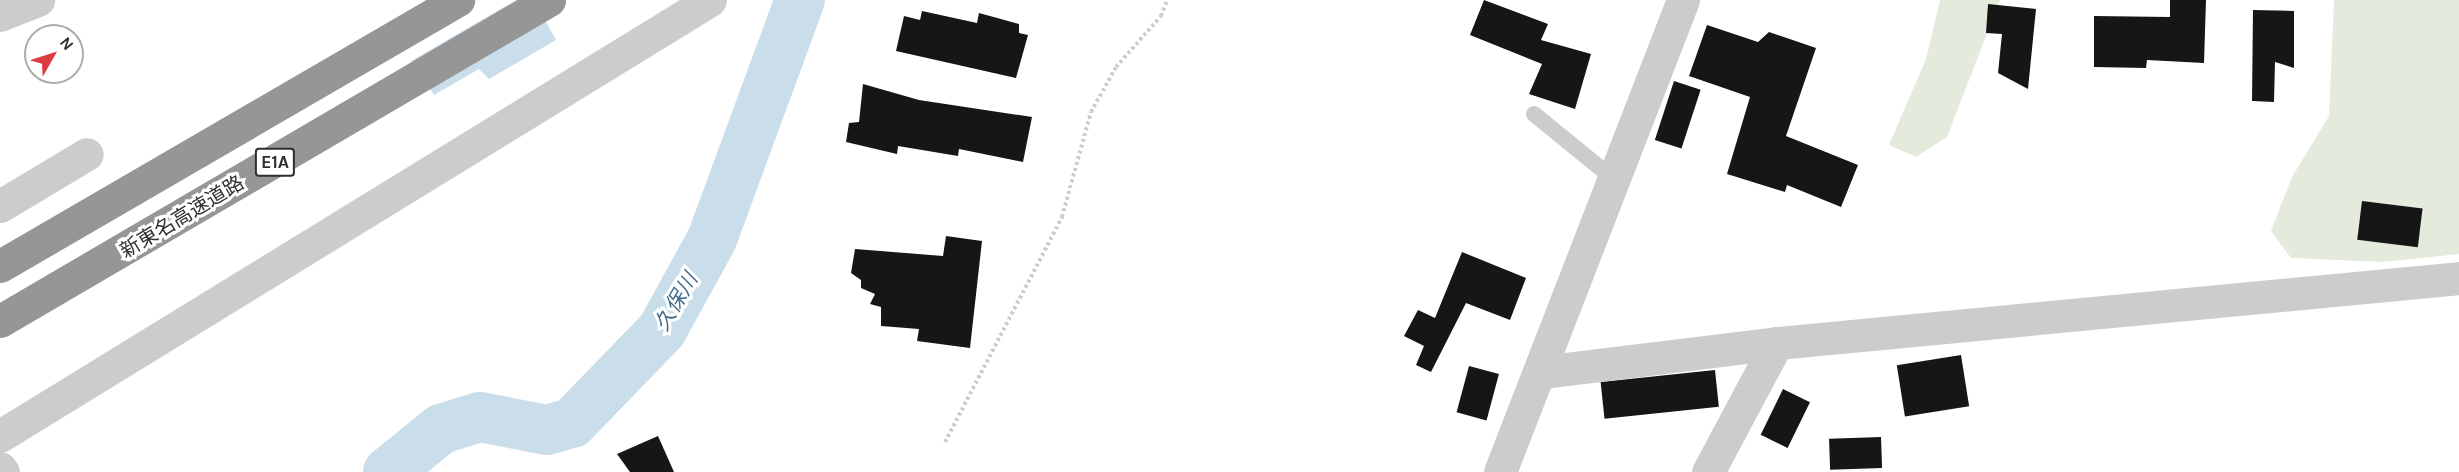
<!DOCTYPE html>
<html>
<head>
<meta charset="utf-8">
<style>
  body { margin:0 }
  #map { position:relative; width:2459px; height:472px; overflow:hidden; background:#fff; font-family:Karla,"Noto Sans JP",sans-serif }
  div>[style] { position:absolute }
  .green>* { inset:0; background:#e4ebdd }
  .water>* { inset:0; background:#caddea }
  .river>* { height:50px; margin:-25px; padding:0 25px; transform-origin:25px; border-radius:25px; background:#caddea }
  .building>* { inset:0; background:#161616; transform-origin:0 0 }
  .path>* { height:4px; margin-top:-2px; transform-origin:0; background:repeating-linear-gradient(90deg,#ccc 0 3px,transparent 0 6px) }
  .service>* { height:16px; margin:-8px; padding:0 8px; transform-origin:8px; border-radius:8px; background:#ccc }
  .minor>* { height:33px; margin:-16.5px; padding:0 16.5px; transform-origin:16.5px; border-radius:16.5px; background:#ccc }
  .motorway>* { height:33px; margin:-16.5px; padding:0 16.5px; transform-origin:16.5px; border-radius:16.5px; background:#969696 }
  span { translate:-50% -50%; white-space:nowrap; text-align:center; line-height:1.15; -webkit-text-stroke:6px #fff; paint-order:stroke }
  .shield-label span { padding:2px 4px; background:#fff; border:2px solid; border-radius:4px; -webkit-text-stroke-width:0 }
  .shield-label { font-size:18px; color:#2f2f2f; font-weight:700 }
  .street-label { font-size:20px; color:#2f2f2f }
  .water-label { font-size:21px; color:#416d8d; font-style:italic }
  .north { position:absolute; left:24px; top:24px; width:60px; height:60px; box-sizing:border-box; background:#fff; border:2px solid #acacac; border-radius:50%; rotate:51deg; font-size:16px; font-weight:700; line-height:24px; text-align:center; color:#2f2f2f }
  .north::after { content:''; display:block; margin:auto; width:21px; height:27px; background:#dc3b41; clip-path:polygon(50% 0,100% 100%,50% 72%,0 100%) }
</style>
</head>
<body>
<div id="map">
  <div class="green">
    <div style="clip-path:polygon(1940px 0,2000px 0,1947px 137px,1916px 157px,1889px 145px,1926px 59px)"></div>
    <div style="clip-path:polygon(2334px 0,2459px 0,2459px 254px,2383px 262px,2291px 258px,2271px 231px,2292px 177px,2329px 116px)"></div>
  </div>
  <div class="water">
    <div style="clip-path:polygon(516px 0,534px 0,556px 40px,489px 79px,479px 69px,434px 95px,411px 61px)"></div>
  </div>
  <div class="river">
    <div style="left:388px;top:472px;width:68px;rotate:-39.1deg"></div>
    <div style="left:441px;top:429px;width:41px;rotate:-17.1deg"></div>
    <div style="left:480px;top:417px;width:68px;rotate:11deg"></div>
    <div style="left:547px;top:430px;width:26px;rotate:-16deg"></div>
    <div style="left:572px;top:423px;width:129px;rotate:-45.9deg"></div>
    <div style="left:662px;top:330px;width:104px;rotate:-61.2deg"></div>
    <div style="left:712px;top:239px;width:255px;rotate:-69.8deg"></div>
  </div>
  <div class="building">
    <div style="clip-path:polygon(1484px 0,1548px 24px,1541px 40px,1591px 54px,1575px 109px,1529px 94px,1542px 64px,1470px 35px)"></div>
    <div style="clip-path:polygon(2170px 0,2206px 0,2204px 63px,2147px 60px,2146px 68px,2094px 67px,2094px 16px,2170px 17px)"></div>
    <div style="clip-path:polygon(1988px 4px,2036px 9px,2028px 89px,1998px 73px,2002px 34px,1986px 33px)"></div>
    <div style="clip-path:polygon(2253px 10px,2294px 11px,2294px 68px,2275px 62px,2274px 102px,2252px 101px)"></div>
    <div style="clip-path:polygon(922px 11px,977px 23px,979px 13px,1019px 24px,1019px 33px,1028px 35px,1016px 78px,896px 51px,904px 16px,920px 20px)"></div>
    <div style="clip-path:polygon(1707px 25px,1758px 42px,1769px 32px,1816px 48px,1786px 136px,1858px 165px,1841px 207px,1787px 185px,1785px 192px,1727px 174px,1750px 97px,1689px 76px)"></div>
    <div style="left:1674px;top:81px;width:28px;height:62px;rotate:18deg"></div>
    <div style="clip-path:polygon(863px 84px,919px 100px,1032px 117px,1023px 162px,959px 149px,958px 156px,898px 146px,897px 154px,846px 142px,849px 123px,859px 122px)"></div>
    <div style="left:2362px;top:201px;width:61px;height:39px;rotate:7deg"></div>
    <div style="clip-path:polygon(946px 236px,982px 241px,970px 348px,917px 341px,919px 329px,881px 326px,881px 307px,870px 304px,875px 294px,861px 288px,861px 280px,851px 273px,855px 249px,943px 256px)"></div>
    <div style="clip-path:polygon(1462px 252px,1526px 278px,1510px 320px,1466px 303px,1431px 372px,1416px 365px,1424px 346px,1404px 336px,1418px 310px,1435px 318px)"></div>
    <div style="left:1961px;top:355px;width:52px;height:65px;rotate:81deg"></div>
    <div style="left:1469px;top:366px;width:31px;height:48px;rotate:15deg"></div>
    <div style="left:1715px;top:370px;width:37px;height:115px;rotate:84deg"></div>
    <div style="left:1783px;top:389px;width:30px;height:51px;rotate:26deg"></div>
    <div style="clip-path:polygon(658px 436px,674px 472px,630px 472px,617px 454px)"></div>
    <div style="left:1881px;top:437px;width:31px;height:52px;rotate:88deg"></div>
  </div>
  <div class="path">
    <div style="left:945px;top:442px;width:254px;rotate:-62.5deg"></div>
    <div style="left:1062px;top:217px;width:109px;rotate:-74.6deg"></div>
    <div style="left:1091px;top:112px;width:51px;rotate:-60.9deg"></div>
    <div style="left:1116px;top:67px;width:68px;rotate:-48.6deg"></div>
    <div style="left:1161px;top:16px;width:17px;rotate:-69deg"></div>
  </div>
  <div class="service">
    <div style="left:1534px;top:114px;width:104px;rotate:39.2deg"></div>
  </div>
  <div class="minor">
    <div style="left:0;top:15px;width:41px;rotate:-21.5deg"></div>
    <div style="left:0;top:206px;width:101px;rotate:-30.9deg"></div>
    <div style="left:1542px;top:372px;width:237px;rotate:-7deg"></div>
    <div style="left:1777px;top:343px;width:685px;rotate:-5.44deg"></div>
    <div style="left:0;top:436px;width:833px;rotate:-31.55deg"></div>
    <div style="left:0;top:468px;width:5px;rotate:53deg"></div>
    <div style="left:1500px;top:472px;width:506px;rotate:-68.81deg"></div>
    <div style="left:1708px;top:472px;width:146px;rotate:-61.9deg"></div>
  </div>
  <div class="motorway">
    <div style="left:0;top:266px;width:530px;rotate:-30.15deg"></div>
    <div style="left:0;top:321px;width:636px;rotate:-30.31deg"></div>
  </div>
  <div class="shield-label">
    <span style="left:275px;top:162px">E1A</span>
  </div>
  <div class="street-label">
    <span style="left:182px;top:217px;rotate:-31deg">新東名高速道路</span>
  </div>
  <div class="water-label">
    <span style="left:676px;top:302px;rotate:-59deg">久保川</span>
  </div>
  <div class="north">N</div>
</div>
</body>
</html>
